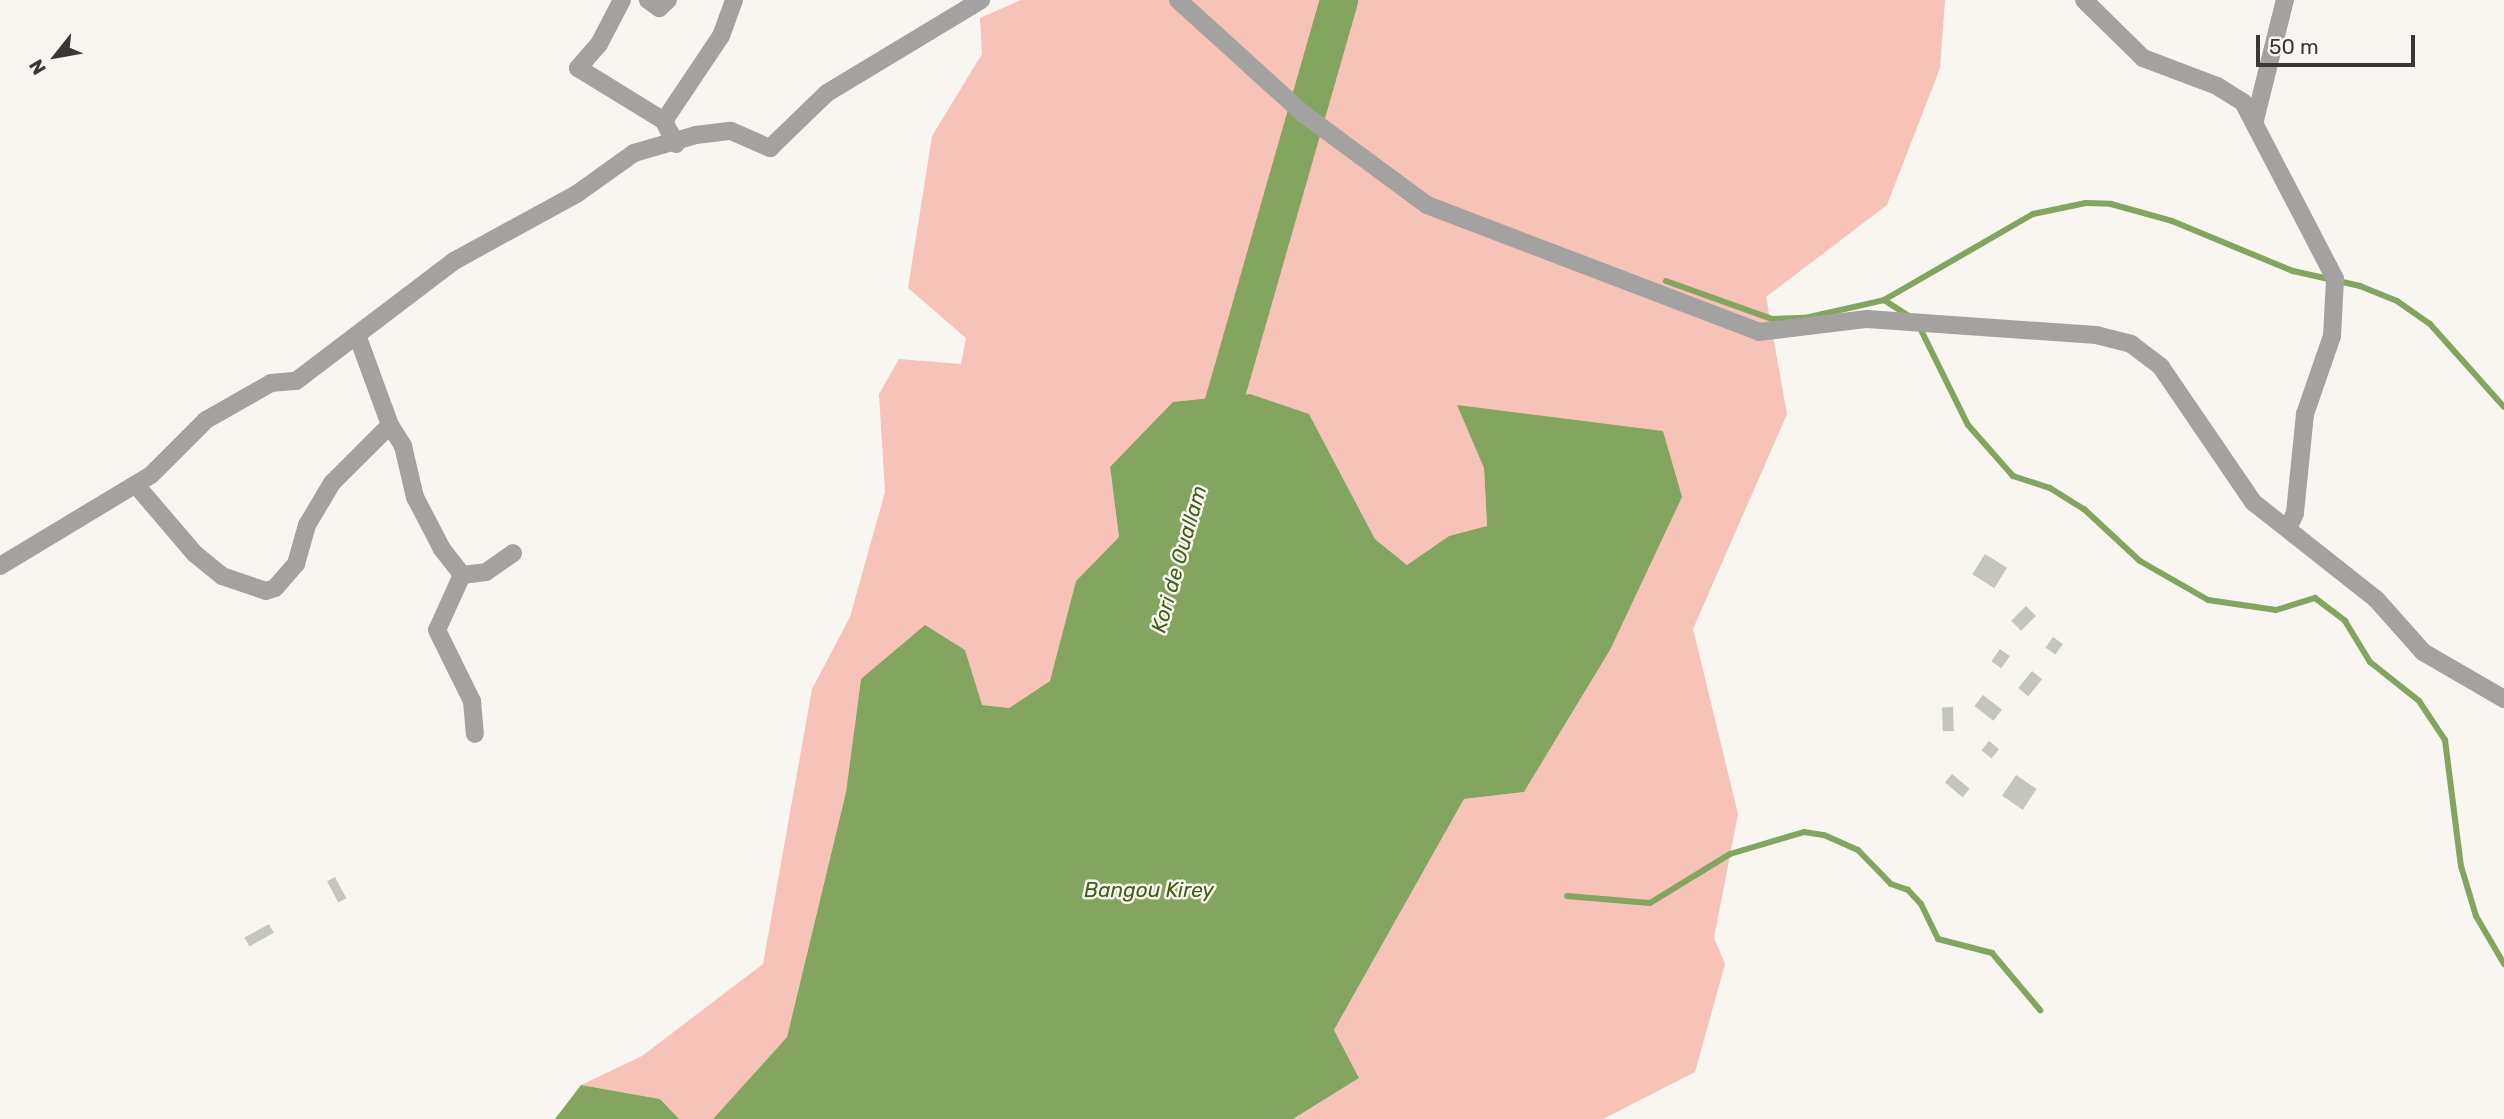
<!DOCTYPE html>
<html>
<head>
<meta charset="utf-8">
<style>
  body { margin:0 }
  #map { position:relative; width:2504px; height:1119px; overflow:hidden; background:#f9f6f1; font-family:Rubik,sans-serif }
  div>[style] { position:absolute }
  .green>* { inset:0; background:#f7c3b9 }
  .water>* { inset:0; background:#83a55f }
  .stream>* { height:6px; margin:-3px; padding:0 3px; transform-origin:3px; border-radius:3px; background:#83a55f }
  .river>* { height:38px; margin:-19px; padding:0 19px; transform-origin:19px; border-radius:19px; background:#83a55f }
  .building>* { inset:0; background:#c5c5c0; transform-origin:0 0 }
  .minor>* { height:18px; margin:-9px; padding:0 9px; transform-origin:9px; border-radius:9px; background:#a4a2a1 }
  span { translate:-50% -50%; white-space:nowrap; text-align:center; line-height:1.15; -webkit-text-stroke:5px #f9f6f1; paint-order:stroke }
  .water-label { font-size:21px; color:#405f16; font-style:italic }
  .north { position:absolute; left:21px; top:21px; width:70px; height:70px; -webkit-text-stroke:5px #f9f6f1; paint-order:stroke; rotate:239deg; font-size:19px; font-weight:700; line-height:28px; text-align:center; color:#393836 }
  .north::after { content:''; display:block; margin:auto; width:24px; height:32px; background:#393836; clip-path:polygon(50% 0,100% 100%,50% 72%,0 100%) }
  .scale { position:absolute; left:2256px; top:35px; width:159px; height:32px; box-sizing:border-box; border:4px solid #393836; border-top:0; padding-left:9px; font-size:21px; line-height:24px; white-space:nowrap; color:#393836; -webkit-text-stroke:5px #f9f6f1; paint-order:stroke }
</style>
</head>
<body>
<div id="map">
  <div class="green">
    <div style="clip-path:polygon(1021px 0,1945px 0,1940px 68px,1887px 205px,1766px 297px,1787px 414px,1693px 629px,1738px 814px,1714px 938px,1725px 964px,1695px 1072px,1603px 1119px,1293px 1119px,1359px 1078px,1334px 1030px,1464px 799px,1524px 792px,1610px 650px,1458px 405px,1484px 468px,1487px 527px,1449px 536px,1407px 565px,1375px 539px,1309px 414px,1110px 467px,1119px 537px,1076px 581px,1051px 681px,1009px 708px,981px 705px,965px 650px,861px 679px,846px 792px,787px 1037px,713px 1119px,679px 1119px,660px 1099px,581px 1085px,642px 1056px,763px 964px,812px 689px,850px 617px,885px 492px,879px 394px,899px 359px,961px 364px,966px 338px,908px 288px,932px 136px,982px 54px,980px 18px)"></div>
  </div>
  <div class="water">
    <div style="clip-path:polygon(1250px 394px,1309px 414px,1375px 539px,1407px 565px,1449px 536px,1487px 526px,1484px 468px,1457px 405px,1663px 431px,1682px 497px,1610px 650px,1524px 792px,1464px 799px,1334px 1030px,1359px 1078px,1293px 1119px,713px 1119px,787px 1037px,846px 792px,861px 679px,925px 625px,965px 650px,982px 705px,1009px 708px,1050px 681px,1076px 581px,1119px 537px,1110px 467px,1173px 402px)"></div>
    <div style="clip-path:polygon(581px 1085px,660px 1099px,679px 1119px,555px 1119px)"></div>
  </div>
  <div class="stream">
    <div style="left:1666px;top:281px;width:113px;rotate:19.7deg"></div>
    <div style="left:1772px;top:319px;width:33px;rotate:-2deg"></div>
    <div style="left:1805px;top:318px;width:81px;rotate:-12.8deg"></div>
    <div style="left:1884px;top:300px;width:172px;rotate:-30deg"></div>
    <div style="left:2033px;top:214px;width:54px;rotate:-11.7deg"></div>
    <div style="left:2086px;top:203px;width:25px;rotate:2deg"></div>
    <div style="left:2111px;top:204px;width:63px;rotate:15.6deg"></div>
    <div style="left:2172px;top:221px;width:131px;rotate:22.5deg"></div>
    <div style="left:2293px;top:271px;width:69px;rotate:12.6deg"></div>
    <div style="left:2360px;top:286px;width:40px;rotate:22deg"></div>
    <div style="left:2397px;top:301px;width:40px;rotate:34.9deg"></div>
    <div style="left:2430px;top:324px;width:111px;rotate:48.3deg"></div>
    <div style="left:1884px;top:300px;width:30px;rotate:33deg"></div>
    <div style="left:1919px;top:326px;width:110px;rotate:63.7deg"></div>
    <div style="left:1968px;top:425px;width:68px;rotate:48.6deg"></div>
    <div style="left:2013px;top:476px;width:39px;rotate:18deg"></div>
    <div style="left:2050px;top:488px;width:40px;rotate:32deg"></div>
    <div style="left:2084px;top:509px;width:76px;rotate:42.9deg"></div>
    <div style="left:2140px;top:561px;width:78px;rotate:29.8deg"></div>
    <div style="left:2208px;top:600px;width:69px;rotate:8.4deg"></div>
    <div style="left:2276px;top:610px;width:41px;rotate:-17.1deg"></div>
    <div style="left:2315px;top:598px;width:38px;rotate:37deg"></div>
    <div style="left:2345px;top:621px;width:48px;rotate:58.6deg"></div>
    <div style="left:2370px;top:662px;width:63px;rotate:38.5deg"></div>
    <div style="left:2419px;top:701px;width:47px;rotate:56.3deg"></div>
    <div style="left:2445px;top:740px;width:127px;rotate:82.8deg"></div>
    <div style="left:2461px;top:866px;width:52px;rotate:73.3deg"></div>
    <div style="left:2476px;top:916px;width:56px;rotate:59.7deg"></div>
    <div style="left:1567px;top:896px;width:83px;rotate:4.8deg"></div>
    <div style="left:1650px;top:903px;width:94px;rotate:-31.5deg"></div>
    <div style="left:1730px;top:854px;width:77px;rotate:-16.6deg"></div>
    <div style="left:1804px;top:832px;width:20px;rotate:9deg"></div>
    <div style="left:1824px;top:835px;width:37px;rotate:24deg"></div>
    <div style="left:1858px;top:850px;width:47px;rotate:45.9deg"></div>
    <div style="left:1891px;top:884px;width:18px;rotate:19deg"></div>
    <div style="left:1908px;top:890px;width:19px;rotate:47deg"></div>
    <div style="left:1921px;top:904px;width:39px;rotate:64deg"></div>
    <div style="left:1938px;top:939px;width:56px;rotate:14.5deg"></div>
    <div style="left:1992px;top:953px;width:75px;rotate:49.9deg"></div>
  </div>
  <div class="river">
    <div style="left:1211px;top:447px;width:465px;rotate:-74deg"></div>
  </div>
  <div class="building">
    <div style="left:1985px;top:554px;width:26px;height:24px;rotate:32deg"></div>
    <div style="left:2026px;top:606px;width:14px;height:21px;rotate:45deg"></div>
    <div style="left:2053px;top:637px;width:12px;height:13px;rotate:35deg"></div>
    <div style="left:2000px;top:649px;width:12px;height:15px;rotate:35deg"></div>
    <div style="left:2032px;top:671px;width:13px;height:22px;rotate:39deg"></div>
    <div style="left:1983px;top:695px;width:24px;height:14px;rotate:38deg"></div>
    <div style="left:1953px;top:707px;width:24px;height:11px;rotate:88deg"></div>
    <div style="left:1989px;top:741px;width:13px;height:12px;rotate:39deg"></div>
    <div style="left:1952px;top:774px;width:23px;height:11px;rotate:40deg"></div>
    <div style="left:2016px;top:775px;width:25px;height:25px;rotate:34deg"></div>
    <div style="left:335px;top:877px;width:24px;height:9px;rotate:62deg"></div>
    <div style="left:269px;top:924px;width:10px;height:28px;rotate:61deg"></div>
  </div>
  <div class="minor">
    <div style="left:622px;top:0;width:50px;rotate:117.6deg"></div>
    <div style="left:599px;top:44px;width:32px;rotate:131deg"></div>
    <div style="left:578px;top:68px;width:101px;rotate:31.6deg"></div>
    <div style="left:648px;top:0;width:14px;rotate:36deg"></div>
    <div style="left:659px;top:8px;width:12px;rotate:-42deg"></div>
    <div style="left:1178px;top:0;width:171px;rotate:42.2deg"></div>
    <div style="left:1305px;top:115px;width:152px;rotate:36.4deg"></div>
    <div style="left:1427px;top:205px;width:355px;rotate:20.9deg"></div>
    <div style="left:1759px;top:332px;width:109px;rotate:-6.9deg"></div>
    <div style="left:1867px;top:319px;width:230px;rotate:4deg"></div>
    <div style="left:2096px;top:335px;width:36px;rotate:14deg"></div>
    <div style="left:2131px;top:344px;width:38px;rotate:37deg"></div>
    <div style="left:2161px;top:367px;width:163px;rotate:55.7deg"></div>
    <div style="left:2253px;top:502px;width:157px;rotate:38.3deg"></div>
    <div style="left:2376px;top:599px;width:71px;rotate:48.4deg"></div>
    <div style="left:2423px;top:652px;width:94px;rotate:30.1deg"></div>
    <div style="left:2084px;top:0;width:83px;rotate:44.5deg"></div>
    <div style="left:2143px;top:58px;width:79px;rotate:20.7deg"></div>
    <div style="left:2217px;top:86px;width:31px;rotate:32deg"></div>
    <div style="left:2243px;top:102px;width:199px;rotate:62.5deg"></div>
    <div style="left:2335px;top:279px;width:57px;rotate:93deg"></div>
    <div style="left:2332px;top:336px;width:83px;rotate:109.1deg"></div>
    <div style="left:2305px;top:414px;width:100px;rotate:95.8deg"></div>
    <div style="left:2295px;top:513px;width:17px;rotate:114deg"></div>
    <div style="left:2255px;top:120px;width:124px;rotate:-76deg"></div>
    <div style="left:676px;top:144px;width:26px;rotate:-118deg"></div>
    <div style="left:664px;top:121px;width:102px;rotate:-56.2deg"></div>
    <div style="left:721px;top:36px;width:38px;rotate:-70deg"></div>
    <div style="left:390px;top:425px;width:25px;rotate:58deg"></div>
    <div style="left:403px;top:446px;width:52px;rotate:76.8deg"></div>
    <div style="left:415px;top:497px;width:59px;rotate:62.6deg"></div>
    <div style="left:442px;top:549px;width:33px;rotate:52deg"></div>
    <div style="left:462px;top:575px;width:24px;rotate:-7deg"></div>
    <div style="left:486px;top:572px;width:33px;rotate:-35deg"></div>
    <div style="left:136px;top:485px;width:91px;rotate:49.5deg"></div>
    <div style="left:195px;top:554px;width:35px;rotate:39deg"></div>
    <div style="left:222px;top:576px;width:46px;rotate:18.8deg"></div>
    <div style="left:266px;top:591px;width:9px;rotate:-18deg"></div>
    <div style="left:275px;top:588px;width:32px;rotate:-49deg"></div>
    <div style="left:296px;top:564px;width:41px;rotate:-74.2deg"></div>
    <div style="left:307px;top:525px;width:49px;rotate:-59.2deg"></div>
    <div style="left:332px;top:483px;width:82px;rotate:-45deg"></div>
    <div style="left:390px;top:425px;width:96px;rotate:-110.1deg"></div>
    <div style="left:0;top:566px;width:176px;rotate:-31.1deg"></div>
    <div style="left:151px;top:475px;width:78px;rotate:-45deg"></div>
    <div style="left:206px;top:420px;width:75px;rotate:-29.6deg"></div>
    <div style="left:271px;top:383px;width:25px;rotate:-5deg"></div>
    <div style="left:296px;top:381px;width:198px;rotate:-37.2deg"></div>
    <div style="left:454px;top:261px;width:141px;rotate:-28.7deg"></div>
    <div style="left:578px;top:193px;width:69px;rotate:-35.5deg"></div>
    <div style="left:634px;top:153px;width:65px;rotate:-16.2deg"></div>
    <div style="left:696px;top:135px;width:35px;rotate:-7deg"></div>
    <div style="left:731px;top:131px;width:43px;rotate:23.6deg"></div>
    <div style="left:770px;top:148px;width:79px;rotate:-44deg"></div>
    <div style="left:827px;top:93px;width:180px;rotate:-31.1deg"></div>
    <div style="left:462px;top:575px;width:60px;rotate:114.4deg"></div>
    <div style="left:437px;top:630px;width:79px;rotate:63.8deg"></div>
    <div style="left:472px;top:701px;width:33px;rotate:85deg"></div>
  </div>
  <div class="water-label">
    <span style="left:1179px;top:559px;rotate:-74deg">Kori de Ouallam</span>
    <span style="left:1149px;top:890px">Bangou Kirey</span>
  </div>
  <div class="north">N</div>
  <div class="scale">50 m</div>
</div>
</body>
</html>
